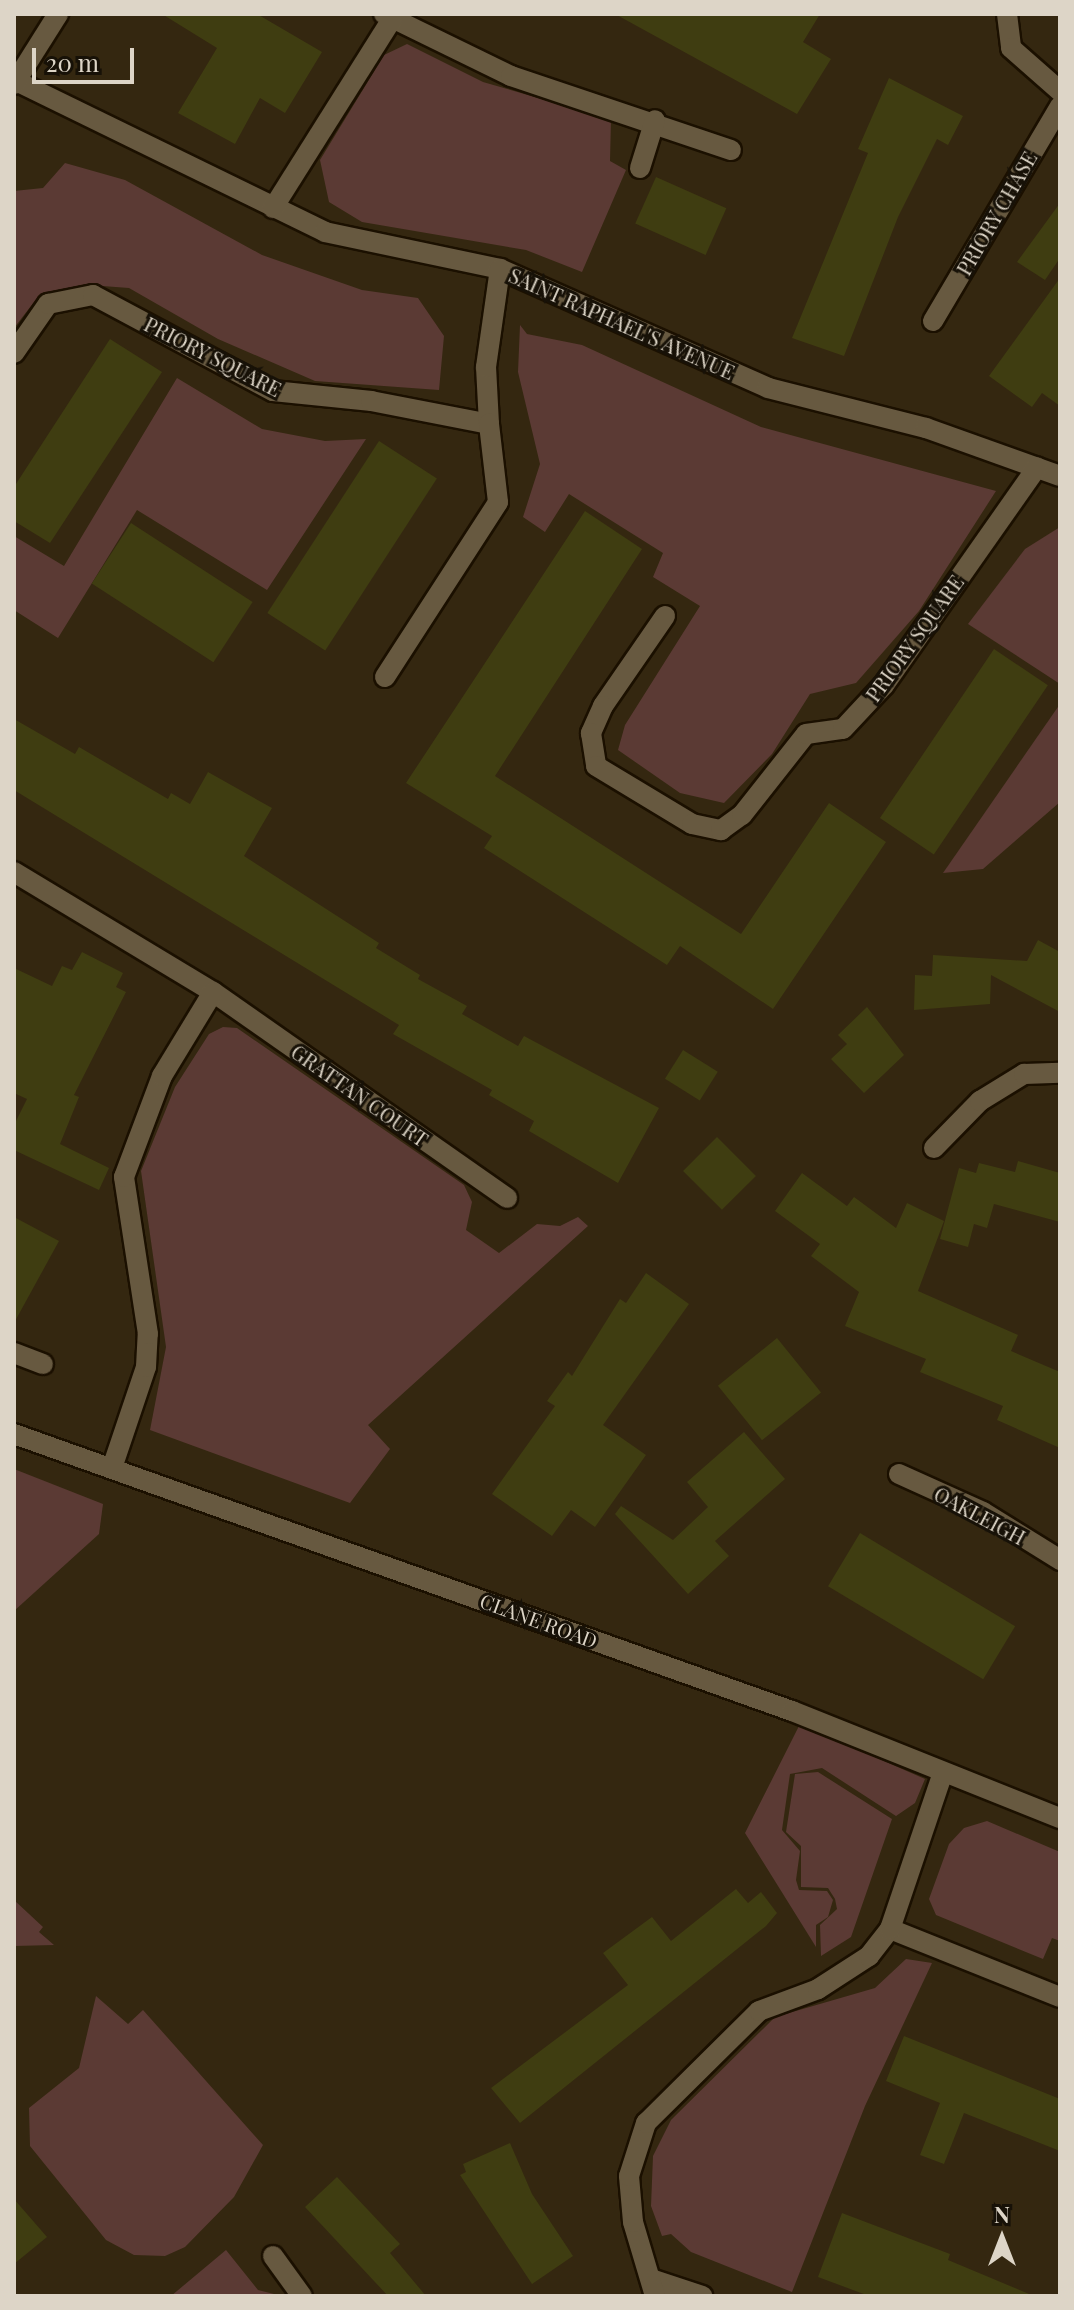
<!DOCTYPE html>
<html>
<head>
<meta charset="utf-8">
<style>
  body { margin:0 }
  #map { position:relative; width:1074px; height:2310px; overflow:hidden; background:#342710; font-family:"Playfair Display",serif }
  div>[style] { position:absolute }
  .green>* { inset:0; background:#5b3a34 }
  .building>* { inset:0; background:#3f3d11; transform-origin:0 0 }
  .roads { filter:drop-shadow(2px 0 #1b1000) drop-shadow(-2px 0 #1b1000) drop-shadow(0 2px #1b1000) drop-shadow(0 -2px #1b1000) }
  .street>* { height:20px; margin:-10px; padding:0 10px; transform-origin:10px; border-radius:10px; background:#675940 }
  .secondary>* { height:20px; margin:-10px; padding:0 10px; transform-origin:10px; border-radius:10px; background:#675940 }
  span { translate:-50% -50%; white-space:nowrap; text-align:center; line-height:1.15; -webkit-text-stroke:6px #171107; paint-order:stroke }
  .street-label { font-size:20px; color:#ddd5c7 }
  .frame { position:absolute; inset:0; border:16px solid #ddd5c7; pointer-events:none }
  .north { position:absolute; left:962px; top:2198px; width:80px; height:80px; -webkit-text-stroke:6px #171107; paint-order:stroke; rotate:0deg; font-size:22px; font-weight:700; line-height:32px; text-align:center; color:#ddd5c7 }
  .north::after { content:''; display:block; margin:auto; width:28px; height:36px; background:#ddd5c7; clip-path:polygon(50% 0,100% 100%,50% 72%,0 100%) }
  .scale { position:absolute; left:32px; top:48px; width:102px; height:36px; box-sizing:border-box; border:4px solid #ddd5c7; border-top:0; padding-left:10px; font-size:24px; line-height:28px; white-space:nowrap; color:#ddd5c7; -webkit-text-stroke:6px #171107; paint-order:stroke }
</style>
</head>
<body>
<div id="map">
  <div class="green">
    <div style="clip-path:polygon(407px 44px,483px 82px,611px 119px,610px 161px,626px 170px,582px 272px,526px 250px,362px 222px,329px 202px,320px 160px,384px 55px)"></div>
    <div style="clip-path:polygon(65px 163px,125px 180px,262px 255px,362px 290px,418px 298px,444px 336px,439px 390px,315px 381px,218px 339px,129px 288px,89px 285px,38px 297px,14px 328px,14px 191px,43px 188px)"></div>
    <div style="clip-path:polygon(520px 325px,527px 334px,582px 345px,761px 427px,996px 491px,919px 611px,856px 683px,810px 694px,772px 754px,724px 803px,680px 793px,618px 750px,625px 725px,700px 606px,653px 577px,663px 553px,569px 494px,545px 532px,523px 517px,540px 464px,518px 372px)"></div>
    <div style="clip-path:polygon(177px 378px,262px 429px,325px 441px,366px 439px,267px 590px,137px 510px,58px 638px,14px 610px,14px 536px,64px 566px)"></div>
    <div style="clip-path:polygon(1060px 527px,1060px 684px,968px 624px,1025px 549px)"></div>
    <div style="clip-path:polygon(1060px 704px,1060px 802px,983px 869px,943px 873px)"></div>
    <div style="clip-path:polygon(223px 1027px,237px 1028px,464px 1185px,472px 1202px,466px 1230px,499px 1253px,537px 1224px,560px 1226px,578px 1217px,588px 1226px,368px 1425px,390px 1449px,350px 1503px,150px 1430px,166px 1347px,141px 1171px,175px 1087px,209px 1034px)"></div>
    <div style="clip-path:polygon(14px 1469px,103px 1504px,99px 1534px,14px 1611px)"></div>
    <div style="clip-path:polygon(800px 1724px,925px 1779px,915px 1803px,896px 1816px,822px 1768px,790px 1774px,782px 1830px,800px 1851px,796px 1880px,799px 1890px,827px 1891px,833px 1900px,828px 1917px,816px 1925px,816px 1947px,745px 1833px)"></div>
    <div style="clip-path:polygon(818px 1772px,892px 1819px,851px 1937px,821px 1956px,820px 1925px,837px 1909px,835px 1899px,828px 1888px,801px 1887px,801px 1846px,786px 1832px,795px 1774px)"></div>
    <div style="clip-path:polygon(987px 1821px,1060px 1852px,1060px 1941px,1052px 1938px,1043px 1959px,936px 1915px,929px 1899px,949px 1844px,964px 1828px)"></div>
    <div style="clip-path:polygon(14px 1900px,43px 1927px,39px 1932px,54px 1945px,14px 1946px)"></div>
    <div style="clip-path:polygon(906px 1959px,932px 1963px,865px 2106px,792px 2292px,691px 2252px,671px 2234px,662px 2236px,651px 2206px,653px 2156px,671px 2120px,775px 2017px,875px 1988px)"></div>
    <div style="clip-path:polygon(96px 1996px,128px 2024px,143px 2010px,263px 2145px,234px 2197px,185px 2247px,165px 2256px,134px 2255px,106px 2240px,30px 2146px,29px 2108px,79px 2068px)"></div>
    <div style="clip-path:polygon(226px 2250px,258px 2290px,282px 2296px,171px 2296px)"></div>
  </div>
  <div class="building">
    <div style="clip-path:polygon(162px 14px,257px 14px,322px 52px,285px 113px,260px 98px,235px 144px,178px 113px,217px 48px)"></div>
    <div style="clip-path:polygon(615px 14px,820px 14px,803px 42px,831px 59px,797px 114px)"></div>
    <div style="clip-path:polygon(889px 78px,963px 116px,948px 145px,937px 139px,898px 217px,844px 356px,792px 338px,868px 153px,858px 149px)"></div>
    <div style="left:656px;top:177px;width:77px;height:51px;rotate:24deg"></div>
    <div style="clip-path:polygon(1060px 203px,1060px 258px,1045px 280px,1017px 262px)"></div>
    <div style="clip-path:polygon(1060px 278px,1060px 406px,1042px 393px,1032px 407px,989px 376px)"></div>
    <div style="clip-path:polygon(110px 339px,162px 372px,50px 543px,14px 521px,14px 487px)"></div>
    <div style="left:379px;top:441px;width:69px;height:205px;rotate:33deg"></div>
    <div style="clip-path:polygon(585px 511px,642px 549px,495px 776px,741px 934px,829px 803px,886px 842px,773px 1009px,680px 946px,667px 965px,484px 848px,492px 836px,406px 783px)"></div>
    <div style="left:131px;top:523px;width:145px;height:72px;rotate:33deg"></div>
    <div style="left:994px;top:649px;width:65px;height:204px;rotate:34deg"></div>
    <div style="clip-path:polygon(14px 719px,75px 754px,79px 747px,168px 799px,171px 793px,190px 804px,208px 772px,272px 808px,244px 856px,379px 943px,376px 948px,420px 975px,418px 979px,467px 1006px,462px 1014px,518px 1046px,524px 1036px,659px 1108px,618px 1183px,529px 1131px,534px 1121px,489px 1095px,492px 1090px,393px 1034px,399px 1025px,14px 790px)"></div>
    <div style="clip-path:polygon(1038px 940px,1060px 952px,1060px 1012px,991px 975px,990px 1004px,914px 1010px,915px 975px,932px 976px,933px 955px,1027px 961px)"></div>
    <div style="clip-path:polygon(82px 952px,123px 973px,116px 987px,126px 992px,74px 1095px,79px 1097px,60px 1144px,109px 1168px,99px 1190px,14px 1150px,14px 1125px,27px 1099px,14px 1093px,14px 968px,52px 986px,62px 966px,72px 970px)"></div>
    <div style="clip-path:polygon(867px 1007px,904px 1055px,864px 1093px,831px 1059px,847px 1044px,838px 1035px)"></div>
    <div style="left:683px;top:1050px;width:41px;height:34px;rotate:32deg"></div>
    <div style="left:717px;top:1137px;width:55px;height:48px;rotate:45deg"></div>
    <div style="clip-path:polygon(1018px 1161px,1060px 1173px,1060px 1222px,994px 1204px,987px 1228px,974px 1224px,968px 1247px,940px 1239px,959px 1168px,976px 1173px,979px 1163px,1015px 1172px)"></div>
    <div style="clip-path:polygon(802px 1173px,847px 1206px,854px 1197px,896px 1228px,907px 1203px,944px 1221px,918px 1291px,1018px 1335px,1011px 1351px,1060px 1372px,1060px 1448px,997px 1420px,1003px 1406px,920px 1372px,926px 1359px,845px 1326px,859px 1292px,811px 1256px,820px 1244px,775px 1211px)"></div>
    <div style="clip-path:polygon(14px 1217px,59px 1241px,14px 1323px)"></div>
    <div style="clip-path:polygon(646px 1273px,689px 1304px,603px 1425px,646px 1455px,595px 1527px,571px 1510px,552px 1536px,492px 1494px,555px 1406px,547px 1401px,568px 1372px,572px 1376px,620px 1299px,626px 1303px)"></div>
    <div style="left:777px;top:1338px;width:70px;height:76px;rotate:51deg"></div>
    <div style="clip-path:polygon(744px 1432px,785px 1479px,715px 1541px,729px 1556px,688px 1594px,615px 1514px,621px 1506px,673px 1540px,708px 1507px,687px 1482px)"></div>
    <div style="left:860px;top:1533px;width:181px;height:62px;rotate:31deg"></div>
    <div style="clip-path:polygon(736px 1889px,748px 1903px,761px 1892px,777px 1913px,766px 1926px,520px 2123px,491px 2088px,628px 1985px,603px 1953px,652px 1917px,671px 1941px)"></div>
    <div style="clip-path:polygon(904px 2036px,1060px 2099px,1060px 2151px,964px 2113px,944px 2164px,920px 2155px,940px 2103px,886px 2081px)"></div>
    <div style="clip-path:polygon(510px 2143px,532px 2194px,573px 2256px,532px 2284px,460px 2175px,466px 2172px,463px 2164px)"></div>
    <div style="clip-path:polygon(337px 2177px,400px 2244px,390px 2253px,426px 2296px,388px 2296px,305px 2207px)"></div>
    <div style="clip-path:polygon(14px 2199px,47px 2237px,14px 2264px)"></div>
    <div style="clip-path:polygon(842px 2213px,950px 2254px,948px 2260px,1034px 2296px,869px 2296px,818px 2277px)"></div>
  </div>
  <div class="roads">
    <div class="street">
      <div style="left:384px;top:14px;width:141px;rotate:26deg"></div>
      <div style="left:511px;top:76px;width:232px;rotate:18.6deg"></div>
      <div style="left:1007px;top:14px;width:34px;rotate:83deg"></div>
      <div style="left:1011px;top:48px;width:65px;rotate:41.3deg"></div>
      <div style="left:16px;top:81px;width:344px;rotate:26deg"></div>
      <div style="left:325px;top:232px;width:179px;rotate:11.9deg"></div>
      <div style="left:500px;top:269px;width:293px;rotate:23.9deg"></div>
      <div style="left:768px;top:388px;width:163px;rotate:14.2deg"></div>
      <div style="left:926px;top:428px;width:142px;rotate:19.7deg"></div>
      <div style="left:640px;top:168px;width:50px;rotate:-72.6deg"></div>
      <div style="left:273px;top:208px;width:223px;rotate:-57.8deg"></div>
      <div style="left:933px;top:321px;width:250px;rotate:-59.4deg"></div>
      <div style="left:14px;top:353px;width:60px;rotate:-55.2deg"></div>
      <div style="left:48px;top:304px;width:46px;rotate:-11.3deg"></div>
      <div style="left:93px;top:295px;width:204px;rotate:28.1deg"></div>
      <div style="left:273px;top:391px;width:99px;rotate:5.8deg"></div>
      <div style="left:371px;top:401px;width:120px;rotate:11deg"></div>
      <div style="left:489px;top:424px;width:57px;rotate:-93deg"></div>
      <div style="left:486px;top:367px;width:99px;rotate:-81.9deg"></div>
      <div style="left:665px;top:616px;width:109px;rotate:124.6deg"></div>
      <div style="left:603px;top:706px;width:30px;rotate:114deg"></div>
      <div style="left:591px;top:733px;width:33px;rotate:81deg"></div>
      <div style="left:596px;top:766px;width:112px;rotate:31.1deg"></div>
      <div style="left:692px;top:824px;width:30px;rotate:12deg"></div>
      <div style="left:721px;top:830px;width:26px;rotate:-36deg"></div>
      <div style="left:742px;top:815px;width:103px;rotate:-51.7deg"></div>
      <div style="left:806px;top:734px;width:37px;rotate:-8deg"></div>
      <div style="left:843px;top:729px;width:60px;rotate:-47deg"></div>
      <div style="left:884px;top:685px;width:266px;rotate:-54.9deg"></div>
      <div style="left:385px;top:677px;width:208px;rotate:-57.1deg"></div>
      <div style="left:498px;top:502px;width:79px;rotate:-96.6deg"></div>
      <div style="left:14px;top:872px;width:232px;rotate:31.1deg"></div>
      <div style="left:213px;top:992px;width:359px;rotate:35deg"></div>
      <div style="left:934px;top:1148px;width:66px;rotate:-45.6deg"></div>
      <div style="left:980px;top:1101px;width:52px;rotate:-31.5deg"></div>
      <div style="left:1024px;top:1074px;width:36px;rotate:-2deg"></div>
      <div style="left:14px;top:1353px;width:31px;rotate:21deg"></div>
      <div style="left:112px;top:1468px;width:107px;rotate:-71.4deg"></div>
      <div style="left:146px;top:1367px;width:33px;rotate:-87deg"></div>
      <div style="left:148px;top:1334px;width:159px;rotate:-98.7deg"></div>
      <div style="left:124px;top:1177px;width:108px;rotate:-69.4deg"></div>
      <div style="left:162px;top:1076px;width:98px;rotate:-58.7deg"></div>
      <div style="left:899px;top:1474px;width:92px;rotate:24.3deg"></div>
      <div style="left:983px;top:1512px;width:91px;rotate:31.9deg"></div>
      <div style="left:890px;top:1929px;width:183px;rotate:21.8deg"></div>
      <div style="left:273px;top:2256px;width:49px;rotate:54.1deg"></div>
      <div style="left:654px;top:2280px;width:51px;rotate:18.4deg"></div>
      <div style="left:655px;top:2296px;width:77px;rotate:-106.6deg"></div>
      <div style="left:633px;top:2222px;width:46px;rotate:-95deg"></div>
      <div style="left:629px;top:2176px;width:56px;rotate:-72.2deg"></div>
      <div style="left:646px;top:2123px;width:159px;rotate:-44.7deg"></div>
      <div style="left:759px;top:2011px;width:63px;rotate:-20.4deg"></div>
      <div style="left:818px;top:1989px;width:61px;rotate:-32.9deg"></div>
      <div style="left:869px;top:1956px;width:34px;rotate:-52deg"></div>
      <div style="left:890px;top:1929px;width:163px;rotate:-71.3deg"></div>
    </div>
    <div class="secondary">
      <div style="left:14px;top:84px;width:83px;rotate:-57.8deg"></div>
      <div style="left:14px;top:1434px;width:826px;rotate:19.6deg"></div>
      <div style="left:792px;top:1711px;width:289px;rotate:21.8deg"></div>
    </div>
  </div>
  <div class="street-label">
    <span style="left:996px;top:213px;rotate:-60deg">PRIORY CHASE</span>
    <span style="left:622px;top:323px;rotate:24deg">SAINT RAPHAEL'S AVENUE</span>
    <span style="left:213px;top:356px;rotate:27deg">PRIORY SQUARE</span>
    <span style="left:914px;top:638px;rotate:-54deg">PRIORY SQUARE</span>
    <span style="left:360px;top:1095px;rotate:35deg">GRATTAN COURT</span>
    <span style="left:980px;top:1515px;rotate:28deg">OAKLEIGH</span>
    <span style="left:539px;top:1620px;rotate:20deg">CLANE ROAD</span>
  </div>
  <div class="frame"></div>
  <div class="north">N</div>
  <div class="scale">20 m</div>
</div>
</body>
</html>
